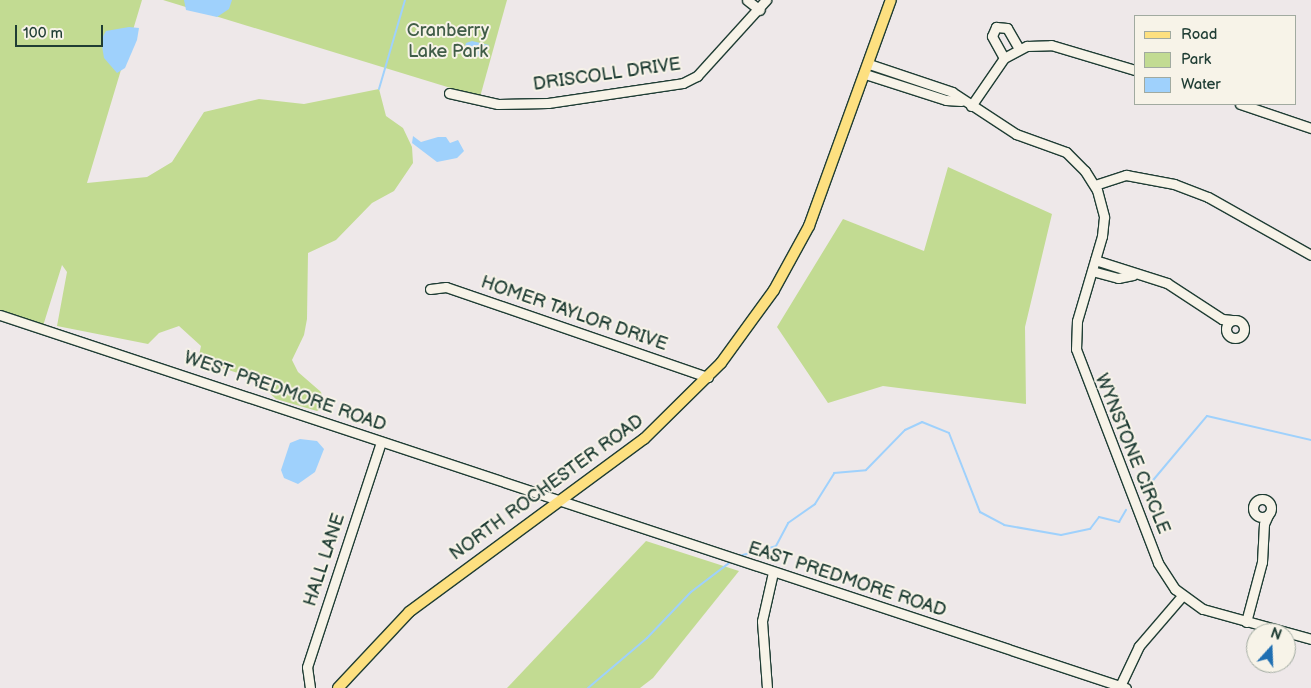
<!DOCTYPE html>
<html>
<head>
<meta charset="utf-8">
<style>
  body { margin:0 }
  #map { position:relative; width:1311px; height:688px; overflow:hidden; background:#eee8e9; font-family:"Balsamiq Sans",sans-serif }
  div>[style] { position:absolute }
  .green>* { inset:0; background:#c2db92 }
  .water>* { inset:0; background:#9fd1fc }
  .stream>* { height:2px; margin:-1px; padding:0 1px; transform-origin:1px; border-radius:1px; background:#9fd1fc }
  .roads { filter:drop-shadow(1px 0 #1f3d34) drop-shadow(-1px 0 #1f3d34) drop-shadow(0 1px #1f3d34) drop-shadow(0 -1px #1f3d34) }
  .minor>* { height:9px; margin:-4.5px; padding:0 4.5px; transform-origin:4.5px; border-radius:4.5px; background:#f7f3e8 }
  .minor>.ring { margin:-4.5px; padding:0; box-sizing:content-box; background:none; border:9px solid #f7f3e8; border-radius:50% }
  .major>* { height:10px; margin:-5px; padding:0 5px; transform-origin:5px; border-radius:5px; background:#fde080 }
  span { translate:-50% -50%; white-space:nowrap; text-align:center; line-height:1.15; -webkit-text-stroke:4px #f7f3e8; paint-order:stroke }
  .park-label { font-size:18px; color:#405d47 }
  .street-label { font-size:18px; color:#1f3d34 }
  .legend { position:absolute; left:1134px; top:15px; width:162px; height:90px; box-sizing:border-box; background:#f7f3e8; border:1px solid #a1aaa0; margin:0; padding:6px 9px; list-style:none; font-size:15px; color:#1f3d34 }
  .legend li { display:flex; align-items:center; gap:10px; height:25px }
  .legend b { width:25px; border:1px solid #a1aaa0 }
  .north { position:absolute; left:1246px; top:623px; width:50px; height:50px; box-sizing:border-box; background:#f7f3e8; border:1px solid #a1aaa0; border-radius:50%; rotate:20deg; font-size:14px; font-weight:700; line-height:20px; text-align:center; color:#1f3d34 }
  .north::after { content:''; display:block; margin:auto; width:18px; height:22px; background:#1f6fb2; clip-path:polygon(50% 0,100% 100%,50% 72%,0 100%) }
  .scale { position:absolute; left:15px; top:25px; width:88px; height:22px; box-sizing:border-box; border:2px solid #1f3d34; border-top:0; padding-left:6px; font-size:15px; line-height:18px; white-space:nowrap; color:#1f3d34; -webkit-text-stroke:4px #f7f3e8; paint-order:stroke }
</style>
</head>
<body>
<div id="map">
  <div class="green">
    <div style="clip-path:polygon(0 0,142px 0,87px 183px,147px 177px,172px 162px,204px 112px,259px 99px,304px 104px,379px 89px,386px 116px,403px 128px,412px 147px,413px 163px,394px 191px,372px 203px,336px 240px,308px 253px,307px 319px,304px 335px,292px 360px,298px 372px,321px 392px,325px 407px,317px 411px,276px 399px,253px 378px,198px 360px,201px 346px,179px 326px,159px 333px,148px 344px,57px 326px,67px 272px,62px 265px,43px 326px,0 312px)"></div>
    <div style="clip-path:polygon(163px 0,507px 0,480px 97px)"></div>
    <div style="clip-path:polygon(948px 167px,1052px 214px,1025px 327px,1026px 404px,883px 386px,828px 403px,777px 327px,843px 219px,924px 251px)"></div>
    <div style="clip-path:polygon(646px 541px,739px 571px,653px 678px,640px 688px,507px 688px)"></div>
  </div>
  <div class="water">
    <div style="clip-path:polygon(184px 0,232px 0,229px 9px,217px 17px,186px 10px)"></div>
    <div style="clip-path:polygon(129px 27px,139px 28px,137px 40px,125px 68px,117px 73px,104px 58px,101px 40px,106px 31px)"></div>
    <div style="clip-path:polygon(472px 41px,489px 45px,485px 56px,468px 57px,464px 50px,466px 43px)"></div>
    <div style="clip-path:polygon(413px 136px,421px 142px,438px 137px,446px 137px,450px 143px,458px 140px,464px 151px,457px 158px,437px 162px,412px 143px)"></div>
    <div style="clip-path:polygon(300px 439px,317px 441px,324px 449px,315px 472px,298px 484px,284px 478px,281px 470px,290px 443px)"></div>
  </div>
  <div class="stream">
    <div style="left:379px;top:89px;width:93px;rotate:-73.7deg"></div>
    <div style="left:1144px;top:491px;width:98px;rotate:-50deg"></div>
    <div style="left:1207px;top:416px;width:107px;rotate:13deg"></div>
    <div style="left:739px;top:556px;width:38px;rotate:-15deg"></div>
    <div style="left:776px;top:546px;width:26px;rotate:-62deg"></div>
    <div style="left:788px;top:523px;width:33px;rotate:-35deg"></div>
    <div style="left:815px;top:504px;width:36px;rotate:-58deg"></div>
    <div style="left:834px;top:473px;width:32px;rotate:-5deg"></div>
    <div style="left:866px;top:470px;width:56px;rotate:-45.7deg"></div>
    <div style="left:905px;top:430px;width:19px;rotate:-25deg"></div>
    <div style="left:922px;top:422px;width:29px;rotate:22deg"></div>
    <div style="left:949px;top:433px;width:85px;rotate:68.6deg"></div>
    <div style="left:980px;top:512px;width:27px;rotate:28deg"></div>
    <div style="left:1004px;top:525px;width:58px;rotate:10deg"></div>
    <div style="left:1061px;top:535px;width:30px;rotate:-12deg"></div>
    <div style="left:1090px;top:529px;width:15px;rotate:-53deg"></div>
    <div style="left:1099px;top:517px;width:21px;rotate:14deg"></div>
    <div style="left:1119px;top:522px;width:14px;rotate:-60deg"></div>
    <div style="left:588px;top:688px;width:77px;rotate:-40.3deg"></div>
    <div style="left:647px;top:638px;width:64px;rotate:-46.3deg"></div>
    <div style="left:691px;top:592px;width:48px;rotate:-37.3deg"></div>
  </div>
  <div class="roads">
    <div class="minor">
      <div style="left:747px;top:0;width:16px;rotate:38deg"></div>
      <div style="left:1004px;top:58px;width:25px;rotate:-119deg"></div>
      <div style="left:992px;top:36px;width:10px;rotate:-66deg"></div>
      <div style="left:996px;top:27px;width:11px;rotate:5deg"></div>
      <div style="left:1007px;top:28px;width:24px;rotate:60deg"></div>
      <div style="left:869px;top:64px;width:88px;rotate:18.6deg"></div>
      <div style="left:952px;top:92px;width:77px;rotate:33.3deg"></div>
      <div style="left:1016px;top:134px;width:53px;rotate:19.8deg"></div>
      <div style="left:1066px;top:152px;width:27px;rotate:45deg"></div>
      <div style="left:1085px;top:171px;width:22px;rotate:58deg"></div>
      <div style="left:1097px;top:190px;width:28px;rotate:75deg"></div>
      <div style="left:1104px;top:217px;width:19px;rotate:96deg"></div>
      <div style="left:1102px;top:236px;width:89px;rotate:106.4deg"></div>
      <div style="left:1077px;top:321px;width:28px;rotate:92deg"></div>
      <div style="left:1076px;top:349px;width:229px;rotate:69deg"></div>
      <div style="left:1158px;top:563px;width:31px;rotate:57deg"></div>
      <div style="left:1175px;top:589px;width:34px;rotate:36deg"></div>
      <div style="left:1203px;top:609px;width:112px;rotate:15.5deg"></div>
      <div style="left:865px;top:74px;width:85px;rotate:17.8deg"></div>
      <div style="left:946px;top:100px;width:15px;rotate:4deg"></div>
      <div style="left:449px;top:93px;width:50px;rotate:12.7deg"></div>
      <div style="left:498px;top:104px;width:50px;rotate:-1.1deg"></div>
      <div style="left:548px;top:103px;width:136px;rotate:-8.4deg"></div>
      <div style="left:683px;top:83px;width:16px;rotate:-27deg"></div>
      <div style="left:697px;top:76px;width:103px;rotate:-47.8deg"></div>
      <div style="left:1240px;top:104px;width:75px;rotate:18.7deg"></div>
      <div style="left:971px;top:106px;width:58px;rotate:-55.5deg"></div>
      <div style="left:1004px;top:58px;width:26px;rotate:-28deg"></div>
      <div style="left:1027px;top:46px;width:24px;rotate:-2deg"></div>
      <div style="left:1051px;top:45px;width:88px;rotate:16.6deg"></div>
      <div style="left:1095px;top:185px;width:33px;rotate:-18deg"></div>
      <div style="left:1126px;top:175px;width:49px;rotate:10.6deg"></div>
      <div style="left:1174px;top:184px;width:36px;rotate:21deg"></div>
      <div style="left:1208px;top:197px;width:118px;rotate:29.4deg"></div>
      <div style="left:1095px;top:260px;width:76px;rotate:17.7deg"></div>
      <div style="left:1167px;top:283px;width:66px;rotate:33.2deg"></div>
      <div style="left:1222px;top:319px;width:10px;rotate:6deg"></div>
      <div style="left:1092px;top:271px;width:27px;rotate:15deg"></div>
      <div style="left:1118px;top:278px;width:15px;rotate:-11deg"></div>
      <div style="left:430px;top:289px;width:16px;rotate:-7deg"></div>
      <div style="left:446px;top:287px;width:277px;rotate:19deg"></div>
      <div style="left:0;top:315px;width:1186px;rotate:18.33deg"></div>
      <div class="ring" style="left:1226px;top:320px;width:9px;height:9px"></div>
      <div class="ring" style="left:1253px;top:499px;width:9px;height:9px"></div>
      <div style="left:1246px;top:622px;width:62px;rotate:-75.1deg"></div>
      <div style="left:1262px;top:562px;width:38px;rotate:-87deg"></div>
      <div style="left:1264px;top:524px;width:10px;rotate:-66deg"></div>
      <div style="left:1120px;top:686px;width:44px;rotate:-64.6deg"></div>
      <div style="left:1139px;top:646px;width:66px;rotate:-49.3deg"></div>
      <div style="left:310px;top:688px;width:21px;rotate:-98deg"></div>
      <div style="left:307px;top:667px;width:237px;rotate:-71.8deg"></div>
      <div style="left:767px;top:688px;width:67px;rotate:-94.3deg"></div>
      <div style="left:762px;top:621px;width:50px;rotate:-77.3deg"></div>
    </div>
    <div class="major">
      <div style="left:338px;top:688px;width:104px;rotate:-46.9deg"></div>
      <div style="left:409px;top:612px;width:292px;rotate:-36.4deg"></div>
      <div style="left:644px;top:439px;width:108px;rotate:-44.6deg"></div>
      <div style="left:721px;top:363px;width:90px;rotate:-54deg"></div>
      <div style="left:774px;top:290px;width:73px;rotate:-61.3deg"></div>
      <div style="left:809px;top:226px;width:240px;rotate:-70.1deg"></div>
    </div>
  </div>
  <div class="park-label">
    <span style="left:448px;top:42px">Cranberry<br>Lake Park</span>
  </div>
  <div class="street-label">
    <span style="left:607px;top:75px;rotate:-8deg">DRISCOLL DRIVE</span>
    <span style="left:574px;top:314px;rotate:19deg">HOMER TAYLOR DRIVE</span>
    <span style="left:285px;top:392px;rotate:19deg">WEST PREDMORE ROAD</span>
    <span style="left:1132px;top:454px;rotate:68deg">WYNSTONE CIRCLE</span>
    <span style="left:547px;top:488px;rotate:-36deg">NORTH ROCHESTER ROAD</span>
    <span style="left:325px;top:560px;rotate:-72deg">HALL LANE</span>
    <span style="left:847px;top:580px;rotate:18deg">EAST PREDMORE ROAD</span>
  </div>
  <ul class="legend">
  <li><b style="height:6px;background:#fde080"></b>Road</li>
  <li><b style="height:14px;background:#c2db92"></b>Park</li>
  <li><b style="height:14px;background:#9fd1fc"></b>Water</li>
  </ul>
  <div class="north">N</div>
  <div class="scale">100 m</div>
</div>
</body>
</html>
